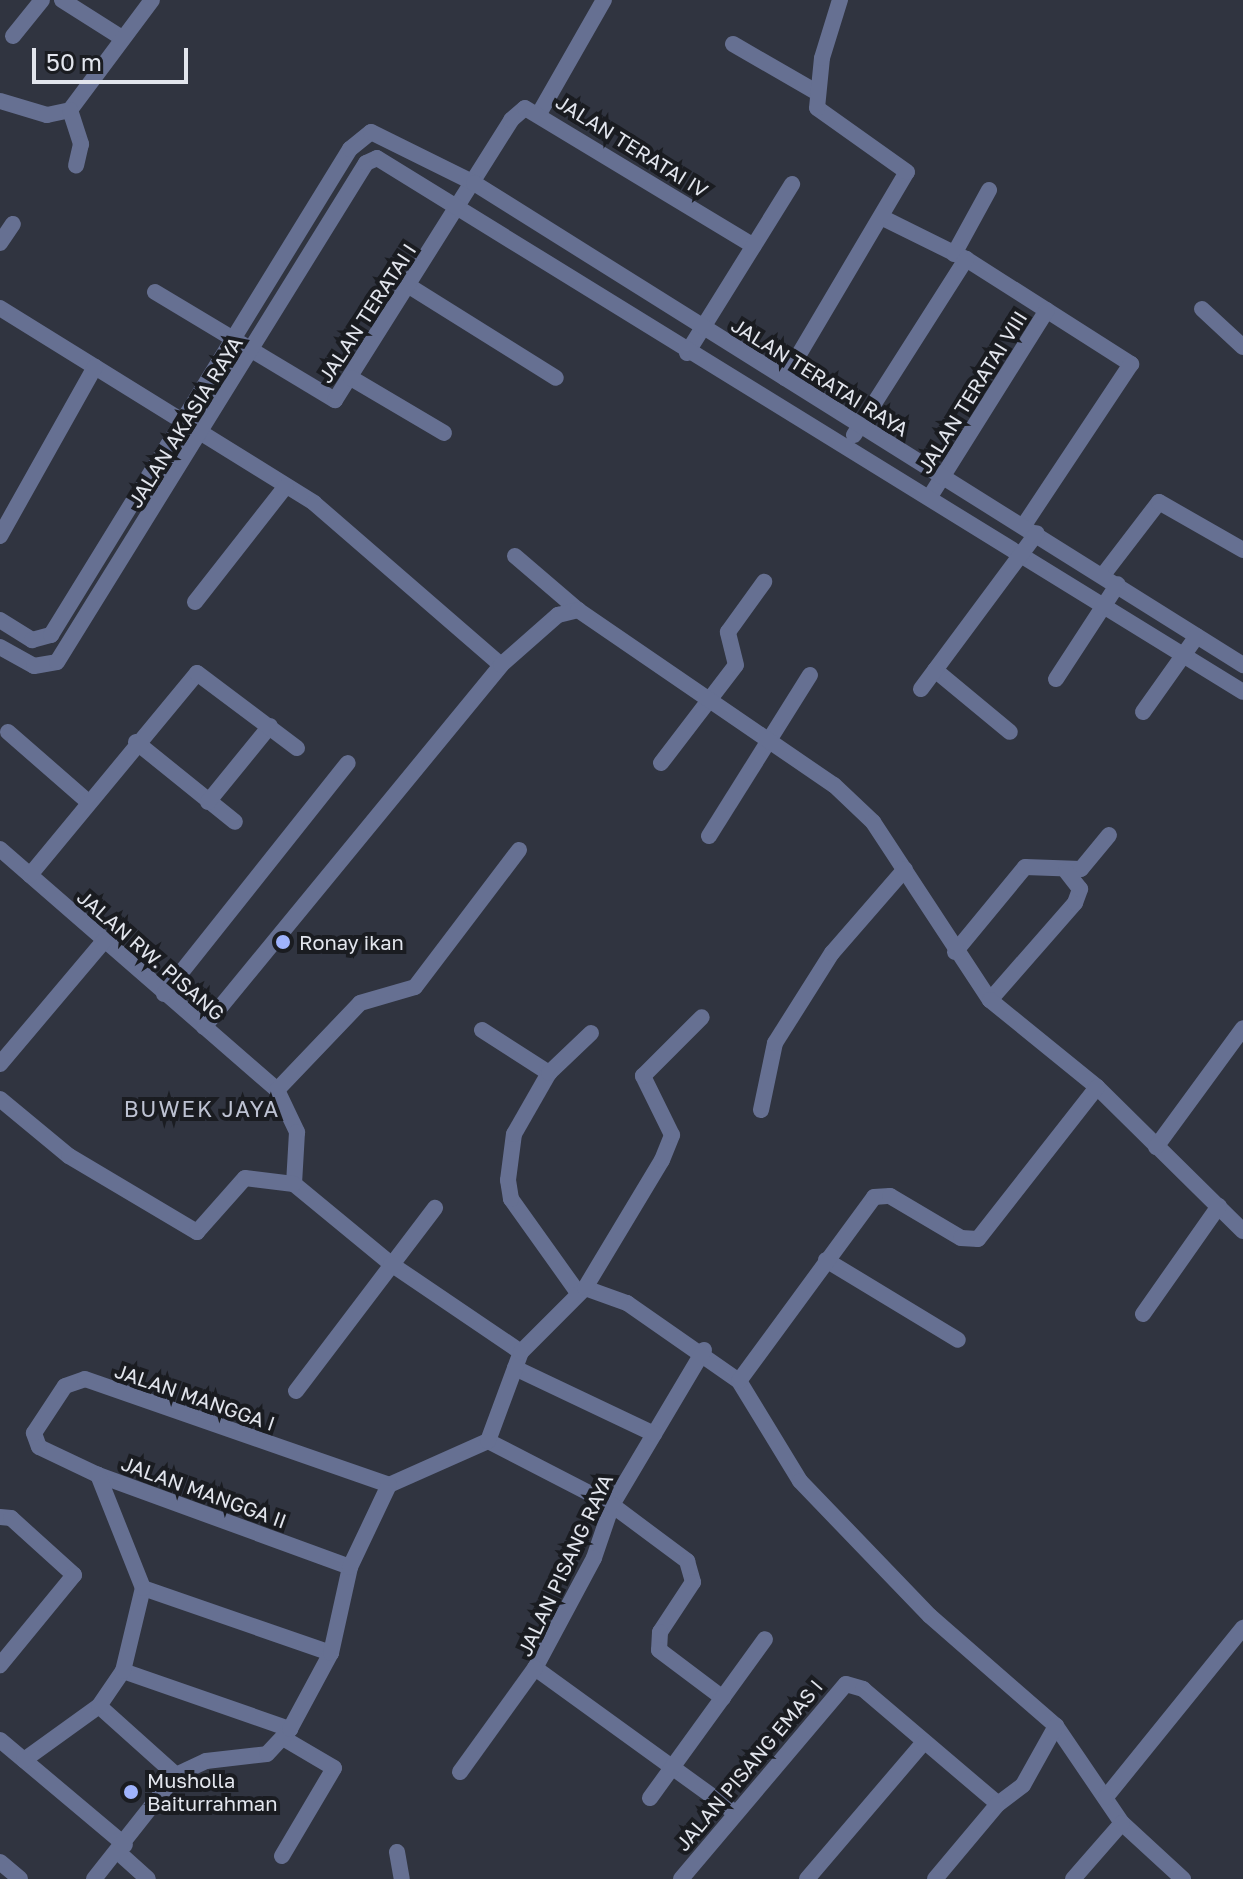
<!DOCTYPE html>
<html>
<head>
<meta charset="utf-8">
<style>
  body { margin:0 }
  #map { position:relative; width:1243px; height:1879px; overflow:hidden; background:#303440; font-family:"Golos Text",sans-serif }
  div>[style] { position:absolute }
  .street>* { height:16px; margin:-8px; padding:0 8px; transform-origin:8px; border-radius:8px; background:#667092 }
  .dots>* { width:22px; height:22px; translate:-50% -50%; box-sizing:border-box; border:4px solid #1a1c21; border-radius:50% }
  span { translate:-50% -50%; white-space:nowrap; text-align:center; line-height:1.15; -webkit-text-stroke:8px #1a1c21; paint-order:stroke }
  .street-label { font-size:20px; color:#e2e5ed }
  .poi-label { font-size:20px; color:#e2e5ed }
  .left { translate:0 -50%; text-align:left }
  .neighbourhood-label { font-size:22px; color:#bdc2d2; letter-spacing:2px }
  .scale { position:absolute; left:32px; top:48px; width:156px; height:36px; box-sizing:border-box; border:4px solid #e2e5ed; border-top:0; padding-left:10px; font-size:24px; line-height:28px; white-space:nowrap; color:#e2e5ed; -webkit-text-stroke:6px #1a1c21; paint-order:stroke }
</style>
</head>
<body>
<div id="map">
  <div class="street">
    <div style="left:62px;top:0;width:71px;rotate:32.3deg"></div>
    <div style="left:13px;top:36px;width:46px;rotate:-51.1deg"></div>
    <div style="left:733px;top:44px;width:96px;rotate:30deg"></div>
    <div style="left:0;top:101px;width:49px;rotate:16.6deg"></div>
    <div style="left:47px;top:115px;width:24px;rotate:-12deg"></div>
    <div style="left:70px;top:110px;width:137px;rotate:-53.3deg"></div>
    <div style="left:70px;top:110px;width:36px;rotate:72deg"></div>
    <div style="left:81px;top:144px;width:22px;rotate:103deg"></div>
    <div style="left:540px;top:112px;width:129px;rotate:-60.3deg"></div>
    <div style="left:885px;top:219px;width:90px;rotate:26.3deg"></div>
    <div style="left:966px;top:259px;width:196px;rotate:32.5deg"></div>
    <div style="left:1131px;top:364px;width:193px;rotate:123.6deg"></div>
    <div style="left:0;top:243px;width:23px;rotate:-56deg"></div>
    <div style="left:954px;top:254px;width:73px;rotate:-61.3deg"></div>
    <div style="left:409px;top:286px;width:173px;rotate:32deg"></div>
    <div style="left:155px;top:292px;width:210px;rotate:31deg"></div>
    <div style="left:335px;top:400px;width:331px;rotate:-57.8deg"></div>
    <div style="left:511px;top:120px;width:18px;rotate:-41deg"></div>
    <div style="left:525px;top:108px;width:267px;rotate:31.1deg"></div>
    <div style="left:0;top:308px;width:370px;rotate:31.8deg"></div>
    <div style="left:314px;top:503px;width:247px;rotate:40.9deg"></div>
    <div style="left:1202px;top:309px;width:56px;rotate:42.8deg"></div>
    <div style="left:687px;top:353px;width:199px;rotate:-58.1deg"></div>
    <div style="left:351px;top:378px;width:108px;rotate:30.6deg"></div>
    <div style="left:785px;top:378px;width:239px;rotate:-59.4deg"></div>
    <div style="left:907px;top:172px;width:110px;rotate:-144.6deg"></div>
    <div style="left:817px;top:108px;width:50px;rotate:-84.3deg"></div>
    <div style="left:822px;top:58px;width:61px;rotate:-72.8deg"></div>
    <div style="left:854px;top:435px;width:209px;rotate:-57.5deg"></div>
    <div style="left:931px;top:495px;width:218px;rotate:-57.9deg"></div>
    <div style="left:0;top:536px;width:194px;rotate:-60.7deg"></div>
    <div style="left:515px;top:556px;width:83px;rotate:40.6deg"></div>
    <div style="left:1103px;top:575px;width:92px;rotate:-52.5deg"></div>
    <div style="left:1159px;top:502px;width:97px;rotate:29.7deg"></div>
    <div style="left:195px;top:602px;width:147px;rotate:-51.9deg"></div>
    <div style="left:0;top:620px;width:38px;rotate:32deg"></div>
    <div style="left:32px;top:640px;width:20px;rotate:-15deg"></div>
    <div style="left:51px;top:635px;width:571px;rotate:-58.4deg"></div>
    <div style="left:350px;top:149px;width:27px;rotate:-39deg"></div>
    <div style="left:371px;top:132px;width:115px;rotate:26.3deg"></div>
    <div style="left:474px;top:183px;width:908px;rotate:32.08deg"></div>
    <div style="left:0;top:647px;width:39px;rotate:29deg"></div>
    <div style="left:34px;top:666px;width:23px;rotate:-10deg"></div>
    <div style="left:57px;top:662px;width:587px;rotate:-58.23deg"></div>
    <div style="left:366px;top:163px;width:12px;rotate:-24deg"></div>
    <div style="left:377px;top:158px;width:1017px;rotate:31.66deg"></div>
    <div style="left:935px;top:670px;width:97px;rotate:39.6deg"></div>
    <div style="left:1056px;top:679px;width:113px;rotate:-56.9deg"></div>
    <div style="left:921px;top:689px;width:194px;rotate:-53.4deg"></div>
    <div style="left:1143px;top:712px;width:93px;rotate:-54.6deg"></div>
    <div style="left:8px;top:732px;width:103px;rotate:41.1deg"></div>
    <div style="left:136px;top:742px;width:127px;rotate:38.9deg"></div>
    <div style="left:661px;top:763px;width:123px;rotate:-52.6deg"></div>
    <div style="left:736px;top:665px;width:34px;rotate:-104deg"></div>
    <div style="left:728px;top:632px;width:62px;rotate:-54.2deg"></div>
    <div style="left:208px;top:802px;width:98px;rotate:-50.8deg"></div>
    <div style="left:709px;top:836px;width:190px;rotate:-57.9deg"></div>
    <div style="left:0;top:849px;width:367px;rotate:41deg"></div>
    <div style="left:277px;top:1090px;width:47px;rotate:64.5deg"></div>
    <div style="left:297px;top:1132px;width:52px;rotate:93.3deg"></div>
    <div style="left:294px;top:1184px;width:126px;rotate:39.5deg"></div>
    <div style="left:391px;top:1264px;width:157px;rotate:34.1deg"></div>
    <div style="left:30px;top:875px;width:262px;rotate:-50.4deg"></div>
    <div style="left:197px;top:673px;width:125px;rotate:36.9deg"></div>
    <div style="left:955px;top:952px;width:110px;rotate:-50.5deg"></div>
    <div style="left:1025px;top:867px;width:56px;rotate:2deg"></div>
    <div style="left:1081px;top:869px;width:44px;rotate:-50.5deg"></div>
    <div style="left:164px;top:994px;width:295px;rotate:-51.5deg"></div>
    <div style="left:990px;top:1000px;width:129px;rotate:-48.8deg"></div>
    <div style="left:1075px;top:903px;width:15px;rotate:-70deg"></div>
    <div style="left:1080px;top:889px;width:23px;rotate:-128deg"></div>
    <div style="left:204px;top:1027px;width:468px;rotate:-50.6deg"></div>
    <div style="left:501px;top:665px;width:76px;rotate:-41.3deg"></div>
    <div style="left:558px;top:615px;width:21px;rotate:-14deg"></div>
    <div style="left:578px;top:610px;width:310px;rotate:34.4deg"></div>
    <div style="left:834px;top:785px;width:54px;rotate:43.5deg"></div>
    <div style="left:873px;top:822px;width:213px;rotate:56.7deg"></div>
    <div style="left:990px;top:1000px;width:138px;rotate:39.1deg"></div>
    <div style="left:1097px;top:1087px;width:205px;rotate:44.6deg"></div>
    <div style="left:482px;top:1030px;width:80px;rotate:32.7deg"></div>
    <div style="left:0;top:1064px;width:161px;rotate:-49.8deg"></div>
    <div style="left:277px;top:1090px;width:120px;rotate:-46.3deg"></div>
    <div style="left:360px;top:1003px;width:57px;rotate:-16.2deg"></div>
    <div style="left:415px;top:987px;width:172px;rotate:-52.8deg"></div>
    <div style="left:0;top:1099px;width:89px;rotate:39.6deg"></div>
    <div style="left:69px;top:1156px;width:149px;rotate:30.7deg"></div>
    <div style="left:197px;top:1232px;width:72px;rotate:-48.4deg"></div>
    <div style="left:245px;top:1178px;width:49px;rotate:7deg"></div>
    <div style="left:761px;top:1110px;width:68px;rotate:-78.2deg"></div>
    <div style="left:775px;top:1043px;width:107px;rotate:-57.7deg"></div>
    <div style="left:832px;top:953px;width:111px;rotate:-49deg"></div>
    <div style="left:1156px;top:1147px;width:147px;rotate:-53.8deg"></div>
    <div style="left:826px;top:1260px;width:154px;rotate:31.2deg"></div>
    <div style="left:585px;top:1288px;width:45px;rotate:19.7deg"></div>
    <div style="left:627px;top:1303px;width:136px;rotate:34.9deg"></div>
    <div style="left:739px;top:1381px;width:117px;rotate:58.6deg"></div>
    <div style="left:800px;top:1481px;width:187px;rotate:46.1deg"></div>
    <div style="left:930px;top:1616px;width:167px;rotate:41.1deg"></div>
    <div style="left:1056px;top:1726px;width:117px;rotate:55.8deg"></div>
    <div style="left:1122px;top:1823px;width:83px;rotate:42.6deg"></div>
    <div style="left:576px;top:1290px;width:112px;rotate:-125.5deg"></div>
    <div style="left:511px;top:1199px;width:19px;rotate:-99deg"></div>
    <div style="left:508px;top:1180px;width:46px;rotate:-82.6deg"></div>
    <div style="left:514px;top:1134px;width:70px;rotate:-60.2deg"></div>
    <div style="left:549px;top:1073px;width:58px;rotate:-43.6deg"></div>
    <div style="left:1143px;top:1314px;width:132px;rotate:-54.9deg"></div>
    <div style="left:704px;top:1350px;width:180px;rotate:120.7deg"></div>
    <div style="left:612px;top:1505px;width:56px;rotate:108.8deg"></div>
    <div style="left:594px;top:1558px;width:125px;rotate:118.2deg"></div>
    <div style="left:535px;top:1668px;width:247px;rotate:35.9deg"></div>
    <div style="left:515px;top:1368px;width:154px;rotate:25.4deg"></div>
    <div style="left:739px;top:1381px;width:228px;rotate:-53.7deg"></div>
    <div style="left:874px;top:1197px;width:16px;rotate:-4deg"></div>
    <div style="left:890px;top:1196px;width:82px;rotate:30.6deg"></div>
    <div style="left:961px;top:1238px;width:17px;rotate:3deg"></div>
    <div style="left:978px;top:1239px;width:193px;rotate:-51.9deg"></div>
    <div style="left:296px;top:1391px;width:230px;rotate:-52.8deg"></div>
    <div style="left:488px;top:1441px;width:140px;rotate:27.3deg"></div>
    <div style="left:612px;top:1505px;width:94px;rotate:36.7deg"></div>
    <div style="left:687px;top:1561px;width:22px;rotate:74deg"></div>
    <div style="left:693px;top:1582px;width:60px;rotate:123.4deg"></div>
    <div style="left:660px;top:1632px;width:18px;rotate:93deg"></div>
    <div style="left:659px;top:1650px;width:80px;rotate:36.9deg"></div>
    <div style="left:389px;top:1485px;width:108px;rotate:-24deg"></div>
    <div style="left:488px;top:1441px;width:95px;rotate:-69.7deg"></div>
    <div style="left:521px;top:1352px;width:91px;rotate:-45deg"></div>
    <div style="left:585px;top:1288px;width:149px;rotate:-59deg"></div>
    <div style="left:662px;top:1160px;width:27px;rotate:-68deg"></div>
    <div style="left:672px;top:1135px;width:66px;rotate:-116.2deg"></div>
    <div style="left:643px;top:1076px;width:83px;rotate:-45deg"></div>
    <div style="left:0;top:1517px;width:11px;rotate:5deg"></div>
    <div style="left:11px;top:1518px;width:85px;rotate:42.1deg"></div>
    <div style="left:74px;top:1575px;width:117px;rotate:129.4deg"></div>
    <div style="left:350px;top:1567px;width:268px;rotate:-159.9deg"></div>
    <div style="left:98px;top:1475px;width:65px;rotate:-154.6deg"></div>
    <div style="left:39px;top:1447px;width:15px;rotate:-110deg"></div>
    <div style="left:34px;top:1433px;width:56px;rotate:-56.6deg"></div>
    <div style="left:65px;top:1386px;width:21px;rotate:-19deg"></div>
    <div style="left:85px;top:1379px;width:322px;rotate:19.2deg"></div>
    <div style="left:143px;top:1588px;width:199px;rotate:19.1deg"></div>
    <div style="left:123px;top:1671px;width:177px;rotate:19.2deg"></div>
    <div style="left:99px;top:1706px;width:103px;rotate:41.9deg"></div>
    <div style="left:0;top:1740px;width:163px;rotate:40deg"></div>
    <div style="left:24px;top:1760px;width:92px;rotate:-35.8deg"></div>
    <div style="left:99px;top:1706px;width:42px;rotate:-55.6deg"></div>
    <div style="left:123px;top:1671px;width:85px;rotate:-76.5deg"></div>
    <div style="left:143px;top:1588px;width:122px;rotate:-111.7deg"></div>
    <div style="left:460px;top:1772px;width:128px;rotate:-54.2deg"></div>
    <div style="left:1106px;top:1797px;width:218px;rotate:-51deg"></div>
    <div style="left:650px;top:1798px;width:196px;rotate:-54.1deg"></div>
    <div style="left:118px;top:1852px;width:40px;rotate:42deg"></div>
    <div style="left:397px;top:1852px;width:27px;rotate:80deg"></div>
    <div style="left:282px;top:1856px;width:102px;rotate:-59.4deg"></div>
    <div style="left:334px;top:1768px;width:59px;rotate:-149.5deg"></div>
    <div style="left:0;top:1862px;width:26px;rotate:40deg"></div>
    <div style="left:94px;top:1879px;width:132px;rotate:-51.7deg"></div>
    <div style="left:176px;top:1775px;width:33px;rotate:-25deg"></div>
    <div style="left:206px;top:1761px;width:61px;rotate:-6.5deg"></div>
    <div style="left:267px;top:1754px;width:34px;rotate:-47deg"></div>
    <div style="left:290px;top:1729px;width:86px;rotate:-61.7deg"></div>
    <div style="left:331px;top:1653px;width:88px;rotate:-77.5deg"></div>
    <div style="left:350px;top:1567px;width:91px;rotate:-64.6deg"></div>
    <div style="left:681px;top:1879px;width:255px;rotate:-49.8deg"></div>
    <div style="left:846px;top:1684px;width:18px;rotate:16deg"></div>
    <div style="left:863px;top:1689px;width:177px;rotate:40.4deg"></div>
    <div style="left:998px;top:1804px;width:31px;rotate:-37deg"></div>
    <div style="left:1023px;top:1785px;width:68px;rotate:-60.8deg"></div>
    <div style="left:807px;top:1879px;width:179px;rotate:-49.5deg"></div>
    <div style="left:935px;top:1879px;width:98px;rotate:-50deg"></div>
    <div style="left:1073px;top:1879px;width:74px;rotate:-48.8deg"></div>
  </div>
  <div class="dots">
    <div style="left:283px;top:942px;background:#9fb3fd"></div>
    <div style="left:131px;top:1792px;background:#9fb3fd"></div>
  </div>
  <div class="street-label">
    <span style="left:632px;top:146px;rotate:32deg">JALAN TERATAI IV</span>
    <span style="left:367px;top:313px;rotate:-57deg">JALAN TERATAI I</span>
    <span style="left:820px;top:377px;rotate:32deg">JALAN TERATAI RAYA</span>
    <span style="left:972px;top:392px;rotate:-58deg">JALAN TERATAI VIII</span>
    <span style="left:185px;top:422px;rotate:-58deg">JALAN AKASIA RAYA</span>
    <span style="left:151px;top:955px;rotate:41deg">JALAN RW. PISANG</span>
    <span style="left:195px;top:1397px;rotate:19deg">JALAN MANGGA I</span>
    <span style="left:204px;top:1492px;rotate:20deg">JALAN MANGGA II</span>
    <span style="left:565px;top:1565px;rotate:-65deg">JALAN PISANG RAYA</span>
    <span style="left:749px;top:1765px;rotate:-50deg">JALAN PISANG EMAS I</span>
  </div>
  <div class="poi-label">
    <span class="left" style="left:299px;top:942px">Ronay ikan</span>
    <span class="left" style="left:147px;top:1792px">Musholla<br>Baiturrahman</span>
  </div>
  <div class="neighbourhood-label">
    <span style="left:202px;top:1109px">BUWEK JAYA</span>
  </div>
  <div class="scale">50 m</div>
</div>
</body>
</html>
